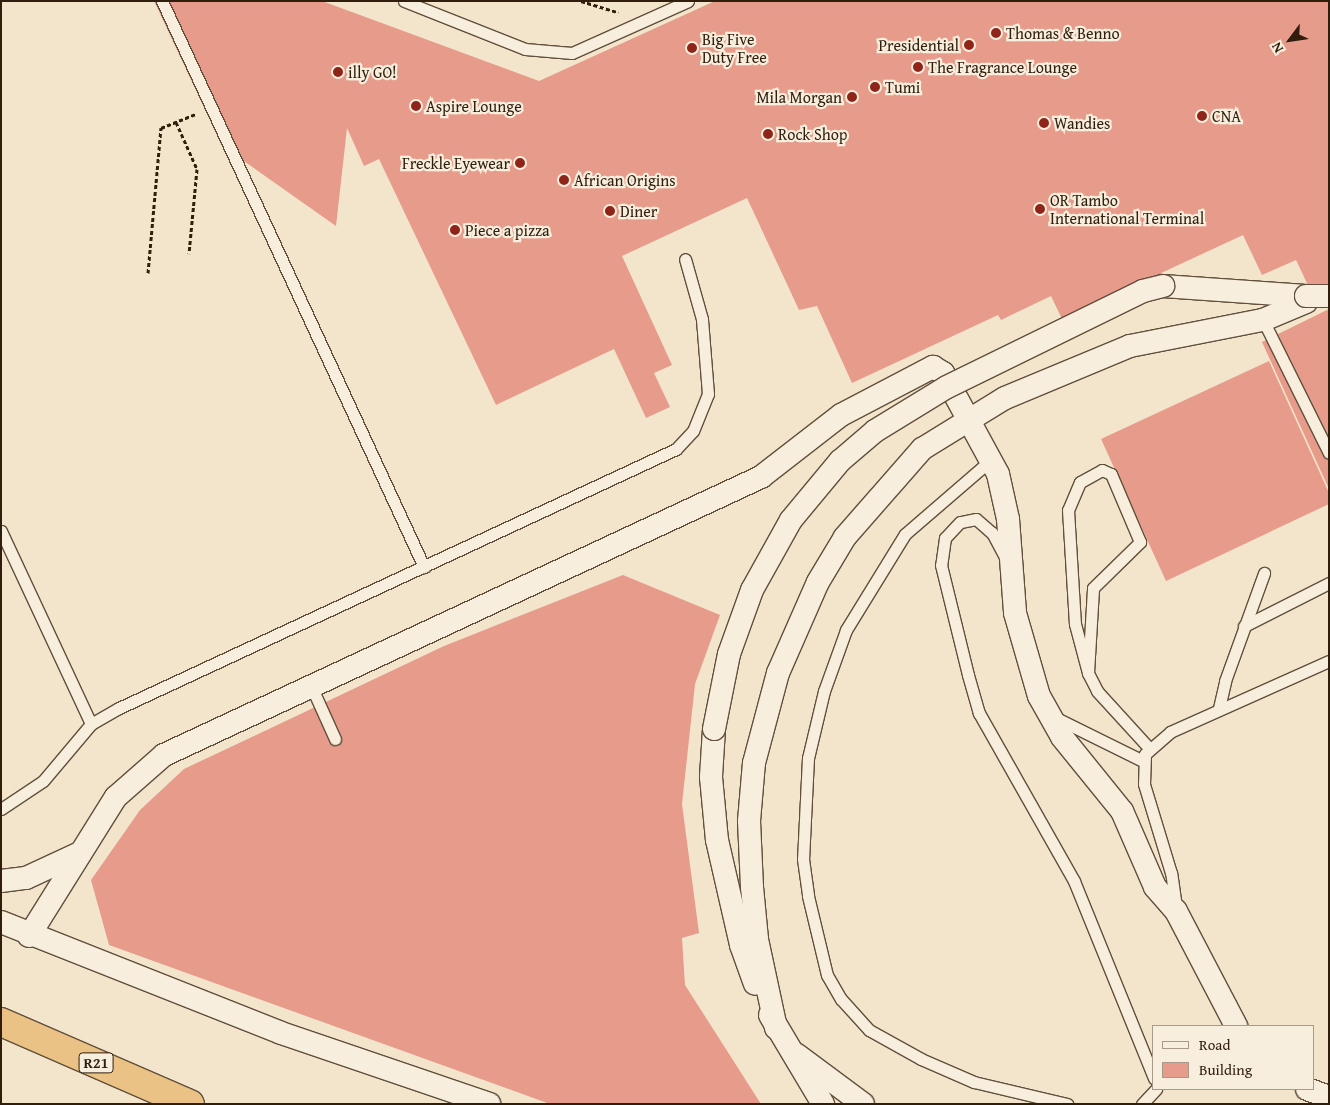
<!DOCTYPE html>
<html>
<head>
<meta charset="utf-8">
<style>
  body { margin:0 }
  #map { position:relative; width:1330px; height:1105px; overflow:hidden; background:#f3e5cc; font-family:"Gentium Book Plus",serif }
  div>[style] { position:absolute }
  .building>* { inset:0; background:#e79b8a }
  .path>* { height:3px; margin-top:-1.5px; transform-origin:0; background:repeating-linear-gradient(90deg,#301d0b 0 4px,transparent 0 6.5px) }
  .roads { filter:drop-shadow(1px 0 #614f3b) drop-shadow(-1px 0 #614f3b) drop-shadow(0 1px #614f3b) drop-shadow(0 -1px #614f3b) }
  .lane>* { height:11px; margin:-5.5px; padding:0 5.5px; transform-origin:5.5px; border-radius:5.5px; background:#f7eede }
  .street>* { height:22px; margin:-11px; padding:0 11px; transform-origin:11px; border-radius:11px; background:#f7eede }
  .highway>* { height:28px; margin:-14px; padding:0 14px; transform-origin:14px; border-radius:14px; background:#eac286 }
  .bridges { filter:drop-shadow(1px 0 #614f3b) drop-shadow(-1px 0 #614f3b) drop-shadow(0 1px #614f3b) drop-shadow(0 -1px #614f3b) }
  .street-bridge>* { height:22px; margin:-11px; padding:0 11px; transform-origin:11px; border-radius:11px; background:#f7eede }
  .dots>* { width:14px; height:14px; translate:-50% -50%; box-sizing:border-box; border:2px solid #f7eede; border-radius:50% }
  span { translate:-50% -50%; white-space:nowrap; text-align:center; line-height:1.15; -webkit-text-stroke:4.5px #f7eede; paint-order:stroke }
  .shield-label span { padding:1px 4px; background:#f7eede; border:1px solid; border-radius:4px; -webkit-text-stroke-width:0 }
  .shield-label { font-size:15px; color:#301d0b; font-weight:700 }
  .poi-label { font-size:16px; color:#301d0b }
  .left { translate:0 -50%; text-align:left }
  .right { translate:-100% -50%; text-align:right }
  .frame { position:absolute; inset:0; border:2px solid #301d0b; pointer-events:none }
  .legend { position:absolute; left:1152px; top:1025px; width:162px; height:65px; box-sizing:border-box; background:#f7eede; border:1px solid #a79a8a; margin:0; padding:6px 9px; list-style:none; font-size:15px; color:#301d0b }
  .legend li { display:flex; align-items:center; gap:10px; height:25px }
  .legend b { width:25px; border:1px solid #a79a8a }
  .north { position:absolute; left:1265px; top:15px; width:50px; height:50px; -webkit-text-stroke:4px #f7eede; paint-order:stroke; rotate:239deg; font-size:14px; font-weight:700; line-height:20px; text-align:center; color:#301d0b }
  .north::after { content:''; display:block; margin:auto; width:18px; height:22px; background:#301d0b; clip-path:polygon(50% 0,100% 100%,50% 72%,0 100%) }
</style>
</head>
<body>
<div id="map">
  <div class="building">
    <div style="clip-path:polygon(154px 1px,322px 1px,539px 81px,715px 1px,1329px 1px,1329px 291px,1314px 298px,1296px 260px,1262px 275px,1243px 235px,1062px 319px,1051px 296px,1001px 320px,998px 315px,852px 383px,817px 306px,799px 310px,747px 198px,622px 256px,672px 365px,654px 373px,670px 407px,646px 418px,614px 349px,496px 405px,379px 159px,364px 166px,347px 128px,336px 226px,241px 159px,230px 163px)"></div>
    <div style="clip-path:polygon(1329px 309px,1329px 489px,1262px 342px)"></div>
    <div style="clip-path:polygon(1269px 361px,1329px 493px,1329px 504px,1166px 581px,1101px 439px)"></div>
    <div style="clip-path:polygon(623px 575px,720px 615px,695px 684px,682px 804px,699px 933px,682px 938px,685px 985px,761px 1104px,550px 1104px,109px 945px,91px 880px,140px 810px,184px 769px,444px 646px)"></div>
  </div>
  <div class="path">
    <div style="left:581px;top:1px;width:39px;rotate:17deg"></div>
    <div style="left:176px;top:122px;width:51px;rotate:65.9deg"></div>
    <div style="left:197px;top:169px;width:85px;rotate:95.4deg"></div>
    <div style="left:148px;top:273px;width:146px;rotate:-84.9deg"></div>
    <div style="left:161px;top:128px;width:37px;rotate:-22deg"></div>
  </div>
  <div class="roads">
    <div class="lane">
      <div style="left:162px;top:1px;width:624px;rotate:65.16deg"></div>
      <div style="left:404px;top:1px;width:130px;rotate:21.6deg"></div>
      <div style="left:525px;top:49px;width:47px;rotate:4.9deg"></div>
      <div style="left:572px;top:53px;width:127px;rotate:-24.1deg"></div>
      <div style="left:1263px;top:320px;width:148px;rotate:63.6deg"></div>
      <div style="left:992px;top:459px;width:115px;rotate:139.2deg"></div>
      <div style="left:905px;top:534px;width:113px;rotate:121.6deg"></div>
      <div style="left:846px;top:630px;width:65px;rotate:109.8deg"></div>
      <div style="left:824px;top:691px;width:69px;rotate:103.4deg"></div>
      <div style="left:808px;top:758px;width:101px;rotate:92.8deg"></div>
      <div style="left:803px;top:859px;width:37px;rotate:82deg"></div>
      <div style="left:808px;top:896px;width:81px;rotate:76.5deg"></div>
      <div style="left:827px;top:975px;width:28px;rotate:60deg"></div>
      <div style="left:841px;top:999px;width:42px;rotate:47.9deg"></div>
      <div style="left:869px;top:1030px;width:60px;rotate:29.1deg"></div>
      <div style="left:921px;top:1059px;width:58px;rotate:23.5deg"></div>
      <div style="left:974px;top:1082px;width:96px;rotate:13.3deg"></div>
      <div style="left:1px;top:531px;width:213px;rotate:65deg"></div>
      <div style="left:1006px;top:559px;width:30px;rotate:-118deg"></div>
      <div style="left:992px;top:533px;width:21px;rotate:-139deg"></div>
      <div style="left:976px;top:519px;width:16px;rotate:169deg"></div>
      <div style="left:960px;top:522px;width:22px;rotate:133deg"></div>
      <div style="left:945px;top:538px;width:27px;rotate:98deg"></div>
      <div style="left:941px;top:565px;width:113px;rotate:76.2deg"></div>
      <div style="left:968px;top:675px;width:40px;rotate:74deg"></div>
      <div style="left:979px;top:713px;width:193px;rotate:60.5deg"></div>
      <div style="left:1074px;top:881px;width:213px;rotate:67.9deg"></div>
      <div style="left:1244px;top:626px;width:95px;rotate:-26.8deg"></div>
      <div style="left:1088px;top:673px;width:85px;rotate:-86.6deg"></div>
      <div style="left:1093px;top:588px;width:66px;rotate:-44.4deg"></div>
      <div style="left:1140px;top:542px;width:74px;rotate:-113.1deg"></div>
      <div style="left:1111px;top:474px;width:10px;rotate:-156deg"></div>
      <div style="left:1102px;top:470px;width:25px;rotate:151deg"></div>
      <div style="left:1080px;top:482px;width:30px;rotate:113deg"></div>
      <div style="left:1068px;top:510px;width:114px;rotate:86.5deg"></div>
      <div style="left:1075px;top:624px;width:51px;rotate:75.1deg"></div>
      <div style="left:1088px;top:673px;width:20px;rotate:63deg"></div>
      <div style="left:1097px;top:691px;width:77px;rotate:47.6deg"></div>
      <div style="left:312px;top:688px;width:56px;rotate:65.7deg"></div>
      <div style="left:1219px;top:708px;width:28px;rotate:-77deg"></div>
      <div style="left:1225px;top:681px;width:115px;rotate:-70.1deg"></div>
      <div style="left:1054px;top:717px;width:97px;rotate:26.3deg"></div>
      <div style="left:1px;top:809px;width:50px;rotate:-33.7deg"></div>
      <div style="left:43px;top:781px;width:75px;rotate:-49.9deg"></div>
      <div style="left:91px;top:724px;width:32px;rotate:-30deg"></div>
      <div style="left:119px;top:708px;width:614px;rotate:-24.94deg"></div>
      <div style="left:676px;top:449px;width:25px;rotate:-47deg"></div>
      <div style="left:693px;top:431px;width:40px;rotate:-68deg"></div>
      <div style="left:708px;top:394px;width:75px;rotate:-94.6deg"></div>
      <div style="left:702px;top:319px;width:62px;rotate:-105.8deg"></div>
      <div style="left:1176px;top:907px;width:34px;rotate:-98deg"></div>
      <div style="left:1171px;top:873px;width:93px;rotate:-106.9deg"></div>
      <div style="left:1144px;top:784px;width:30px;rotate:-88deg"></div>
      <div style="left:1145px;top:754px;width:33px;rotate:-41deg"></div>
      <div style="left:1170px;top:732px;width:174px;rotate:-24.1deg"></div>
      <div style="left:1142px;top:1104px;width:21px;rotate:-47deg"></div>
    </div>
    <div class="street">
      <div style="left:1163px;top:286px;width:143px;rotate:4deg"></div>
      <div style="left:714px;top:729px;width:48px;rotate:93.6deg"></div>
      <div style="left:711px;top:777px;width:63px;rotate:84.6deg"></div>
      <div style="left:717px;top:840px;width:108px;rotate:77.1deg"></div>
      <div style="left:741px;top:945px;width:41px;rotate:70.3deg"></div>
      <div style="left:1px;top:881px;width:25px;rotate:-7deg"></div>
      <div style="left:26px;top:878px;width:60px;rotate:-24.8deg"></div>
      <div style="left:1px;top:922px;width:301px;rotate:21.6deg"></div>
      <div style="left:281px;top:1033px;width:220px;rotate:18.8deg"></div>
      <div style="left:29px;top:936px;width:164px;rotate:-58deg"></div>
      <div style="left:116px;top:797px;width:64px;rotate:-41.2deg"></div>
      <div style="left:164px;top:755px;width:659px;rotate:-24.97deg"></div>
      <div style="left:761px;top:477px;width:101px;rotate:-37.8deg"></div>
      <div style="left:841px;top:415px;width:104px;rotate:-27.6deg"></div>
      <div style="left:933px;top:367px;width:12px;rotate:31deg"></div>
      <div style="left:943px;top:373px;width:115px;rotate:61.4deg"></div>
      <div style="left:998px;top:474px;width:46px;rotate:77.5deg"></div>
      <div style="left:1008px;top:519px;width:94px;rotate:85.7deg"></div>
      <div style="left:1015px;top:613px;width:86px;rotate:73.9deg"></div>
      <div style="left:1039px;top:696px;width:47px;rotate:60.7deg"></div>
      <div style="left:1062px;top:737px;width:95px;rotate:51deg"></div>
      <div style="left:1122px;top:811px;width:83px;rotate:66.5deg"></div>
      <div style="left:1155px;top:887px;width:32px;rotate:49deg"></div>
      <div style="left:1176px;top:911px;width:130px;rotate:62.4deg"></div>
      <div style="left:770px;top:1015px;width:104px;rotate:59.2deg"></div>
      <div style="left:776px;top:1028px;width:91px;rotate:-102.1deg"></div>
      <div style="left:757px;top:939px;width:52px;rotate:-95.5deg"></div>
      <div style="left:752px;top:887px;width:66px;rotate:-92.6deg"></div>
      <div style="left:749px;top:821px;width:58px;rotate:-85.1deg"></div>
      <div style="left:754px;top:763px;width:93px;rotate:-75.1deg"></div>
      <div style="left:778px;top:673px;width:99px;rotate:-66.3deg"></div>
      <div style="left:818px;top:582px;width:52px;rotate:-59deg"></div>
      <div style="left:845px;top:537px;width:117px;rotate:-48.8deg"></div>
      <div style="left:922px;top:449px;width:97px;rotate:-31.6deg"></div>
      <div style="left:1005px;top:398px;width:135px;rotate:-22.6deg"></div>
      <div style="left:1130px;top:346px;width:136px;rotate:-11.1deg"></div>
      <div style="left:1263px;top:320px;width:47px;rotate:-22.7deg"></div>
      <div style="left:797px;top:1055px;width:82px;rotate:36.6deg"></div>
      <div style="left:1307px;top:1089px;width:23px;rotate:20deg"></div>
    </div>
    <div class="highway">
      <div style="left:1px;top:1022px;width:206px;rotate:23.5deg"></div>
    </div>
  </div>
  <div class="bridges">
    <div class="street-bridge">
      <div style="left:1306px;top:296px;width:23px"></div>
      <div style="left:714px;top:729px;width:76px;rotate:-78.7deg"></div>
      <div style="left:729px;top:654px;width:68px;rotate:-70.2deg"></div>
      <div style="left:752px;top:590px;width:80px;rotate:-60.9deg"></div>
      <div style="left:791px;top:520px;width:77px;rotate:-50.3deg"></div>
      <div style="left:840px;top:461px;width:46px;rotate:-40.6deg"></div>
      <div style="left:875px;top:431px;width:84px;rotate:-31.4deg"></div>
      <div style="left:947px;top:387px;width:218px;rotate:-26.1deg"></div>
      <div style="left:1143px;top:291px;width:21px;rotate:-14deg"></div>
    </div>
  </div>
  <div class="dots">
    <div style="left:996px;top:33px;background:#8f2418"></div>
    <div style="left:969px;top:45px;background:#8f2418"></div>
    <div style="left:692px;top:48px;background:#8f2418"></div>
    <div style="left:918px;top:67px;background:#8f2418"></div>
    <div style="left:338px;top:72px;background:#8f2418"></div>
    <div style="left:875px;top:87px;background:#8f2418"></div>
    <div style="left:852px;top:97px;background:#8f2418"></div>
    <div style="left:416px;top:106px;background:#8f2418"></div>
    <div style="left:1202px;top:116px;background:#8f2418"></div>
    <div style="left:1044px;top:123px;background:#8f2418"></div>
    <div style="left:768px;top:134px;background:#8f2418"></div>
    <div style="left:520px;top:163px;background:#8f2418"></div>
    <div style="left:564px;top:180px;background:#8f2418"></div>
    <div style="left:1040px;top:209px;background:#8f2418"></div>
    <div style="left:610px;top:211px;background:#8f2418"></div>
    <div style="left:455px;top:230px;background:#8f2418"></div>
  </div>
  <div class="shield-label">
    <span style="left:96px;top:1063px">R21</span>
  </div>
  <div class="poi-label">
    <span class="left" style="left:1006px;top:33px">Thomas &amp; Benno</span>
    <span class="left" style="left:702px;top:48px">Big Five<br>Duty Free</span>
    <span class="right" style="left:959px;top:45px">Presidential</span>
    <span class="left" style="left:928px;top:67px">The Fragrance Lounge</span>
    <span class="left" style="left:348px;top:72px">illy GO!</span>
    <span class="left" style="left:885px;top:87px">Tumi</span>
    <span class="right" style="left:842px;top:97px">Mila Morgan</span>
    <span class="left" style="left:426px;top:106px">Aspire Lounge</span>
    <span class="left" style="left:1212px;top:116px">CNA</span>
    <span class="left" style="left:1054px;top:123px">Wandies</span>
    <span class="left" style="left:778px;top:134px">Rock Shop</span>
    <span class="right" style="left:510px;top:163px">Freckle Eyewear</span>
    <span class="left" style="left:574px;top:180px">African Origins</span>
    <span class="left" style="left:1050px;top:209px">OR Tambo<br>International Terminal</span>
    <span class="left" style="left:620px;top:211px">Diner</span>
    <span class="left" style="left:465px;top:230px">Piece a pizza</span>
  </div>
  <div class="frame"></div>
  <ul class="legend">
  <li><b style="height:6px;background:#f7eede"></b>Road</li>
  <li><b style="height:14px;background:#e79b8a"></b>Building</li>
  </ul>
  <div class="north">N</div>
</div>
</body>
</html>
